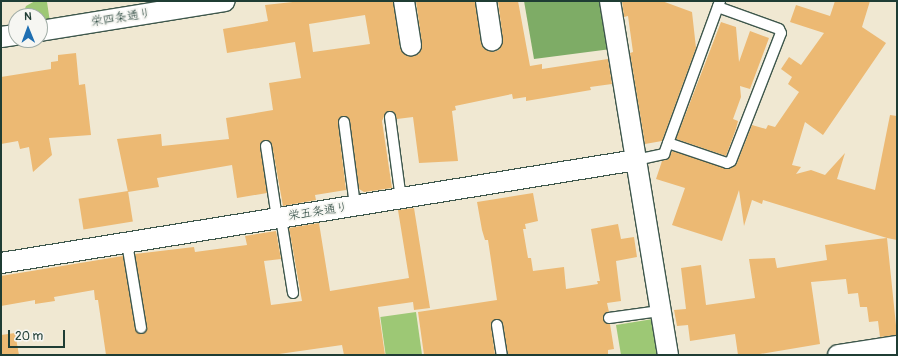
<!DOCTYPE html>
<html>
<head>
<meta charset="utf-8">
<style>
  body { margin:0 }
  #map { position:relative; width:898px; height:356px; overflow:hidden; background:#f0e8d2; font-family:Pangolin,"Klee One",sans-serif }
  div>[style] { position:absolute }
  .green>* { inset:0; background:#9dc875; transform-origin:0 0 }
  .forest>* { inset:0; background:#7eac66 }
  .building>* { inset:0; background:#ecb973; transform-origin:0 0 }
  .roads { filter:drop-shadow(1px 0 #3e574c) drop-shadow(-1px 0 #3e574c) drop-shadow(0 1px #3e574c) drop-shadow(0 -1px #3e574c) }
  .lane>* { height:10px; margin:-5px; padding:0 5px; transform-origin:5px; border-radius:5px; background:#fff }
  .street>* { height:20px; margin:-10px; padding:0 10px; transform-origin:10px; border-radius:10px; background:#fff }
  span { translate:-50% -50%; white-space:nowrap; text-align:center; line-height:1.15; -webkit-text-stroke:3.5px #f6f6f2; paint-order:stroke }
  .street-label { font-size:12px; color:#1f3d34 }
  .frame { position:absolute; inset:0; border:2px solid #1f3d34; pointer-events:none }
  .north { position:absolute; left:8px; top:8px; width:40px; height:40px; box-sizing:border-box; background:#f6f6f2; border:1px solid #a0aca6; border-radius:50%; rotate:359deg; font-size:11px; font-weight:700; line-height:16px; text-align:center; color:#1f3d34 }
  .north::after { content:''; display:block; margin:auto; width:14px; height:18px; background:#1f6fb2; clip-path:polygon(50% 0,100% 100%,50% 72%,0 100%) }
  .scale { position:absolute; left:8px; top:330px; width:57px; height:18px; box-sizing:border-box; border:2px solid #1f3d34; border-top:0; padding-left:5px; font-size:12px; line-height:14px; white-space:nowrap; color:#1f3d34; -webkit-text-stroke:3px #f6f6f2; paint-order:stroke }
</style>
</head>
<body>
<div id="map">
  <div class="green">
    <div style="clip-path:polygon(35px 1px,47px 2px,50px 22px,40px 23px,40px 16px,22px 16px,26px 6px)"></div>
    <div style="left:416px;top:312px;width:43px;height:36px;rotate:82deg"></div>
    <div style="clip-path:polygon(653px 319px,659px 355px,621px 355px,616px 325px)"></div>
  </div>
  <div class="forest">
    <div style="clip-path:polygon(524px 1px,603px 1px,611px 49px,534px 59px)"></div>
  </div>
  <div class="building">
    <div style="clip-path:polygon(evenodd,302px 1px,393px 1px,400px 47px,407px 56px,412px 56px,419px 54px,422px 44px,416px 1px,475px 1px,481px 43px,483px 48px,493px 52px,499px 50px,503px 40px,498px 1px,518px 1px,530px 66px,542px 64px,542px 69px,608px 59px,612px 84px,590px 87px,591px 90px,526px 101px,526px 97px,513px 99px,512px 94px,455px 106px,456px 110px,452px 111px,458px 161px,419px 163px,413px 117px,397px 119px,393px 111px,386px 112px,382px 121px,392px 188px,364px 192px,359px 189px,350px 121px,344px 116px,338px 123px,346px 190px,315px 195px,316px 200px,283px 206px,272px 145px,265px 140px,260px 147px,267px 193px,237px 198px,232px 165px,157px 178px,159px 187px,128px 192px,117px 139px,161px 134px,162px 146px,229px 139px,226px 118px,273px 110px,269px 83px,301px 78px,295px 42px,227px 53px,223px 29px,268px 21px,265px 5px,302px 1px,365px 15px,370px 44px,313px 52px,309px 24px,365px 15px)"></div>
    <div style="clip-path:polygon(622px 1px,662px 1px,692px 12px,696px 48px,662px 141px,645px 144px,630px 53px,633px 52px,628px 16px,624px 17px)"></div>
    <div style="clip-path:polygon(835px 1px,870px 1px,862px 27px,886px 43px,823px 135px,805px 122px,792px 165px,801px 167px,796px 174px,811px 170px,825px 175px,845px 153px,837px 179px,875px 190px,890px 115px,897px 116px,897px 240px,887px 238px,897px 335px,880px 337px,878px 321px,869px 322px,867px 307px,860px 307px,858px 293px,848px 294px,846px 279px,811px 282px,820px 344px,754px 355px,738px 355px,735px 334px,690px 341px,688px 325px,677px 326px,674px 310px,686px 309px,681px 268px,701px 265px,706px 305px,755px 298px,749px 259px,775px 258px,777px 268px,827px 260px,825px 245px,887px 238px,763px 200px,762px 204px,752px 200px,744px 226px,739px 190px,722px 241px,672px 225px,685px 188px,656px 179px,662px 161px,669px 159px,672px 151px,730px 169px,737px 163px,752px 125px,766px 129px,768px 125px,775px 127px,799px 92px,788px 84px,792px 77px,781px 69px,789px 57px,801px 65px,824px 33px,790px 22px,796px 5px,830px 16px)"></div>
    <div style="clip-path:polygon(721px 22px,736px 27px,739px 62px,750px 31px,769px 38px,750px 89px,740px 86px,741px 97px,733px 119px,738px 121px,736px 129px,726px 156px,676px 139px)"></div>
    <div style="clip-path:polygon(76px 53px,79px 85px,85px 84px,91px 135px,49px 138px,52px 155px,33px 172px,29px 147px,20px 149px,18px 141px,1px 144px,1px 77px,51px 69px,51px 62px,58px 61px,58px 55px)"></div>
    <div style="left:128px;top:191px;width:31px;height:50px;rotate:81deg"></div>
    <div style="clip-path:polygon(533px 193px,538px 221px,525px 224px,526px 229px,523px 229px,528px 258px,531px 258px,533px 271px,564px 267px,566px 289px,598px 284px,597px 281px,600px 281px,591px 229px,618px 224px,621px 239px,634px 237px,637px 257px,616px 261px,621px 301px,607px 303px,609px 312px,603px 316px,604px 322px,610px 324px,614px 349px,608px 350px,608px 355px,508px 355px,503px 324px,496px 319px,491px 326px,495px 355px,424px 355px,418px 312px,497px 300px,488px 240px,485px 240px,482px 230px,477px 202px)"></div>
    <div style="clip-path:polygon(414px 208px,430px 308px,414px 310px,413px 302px,378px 307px,385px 355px,344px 355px,342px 345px,272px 355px,106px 355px,98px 300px,95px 300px,94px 290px,54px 297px,55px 301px,35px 304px,35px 300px,1px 306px,1px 276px,123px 256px,135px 329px,142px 334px,147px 327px,135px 254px,194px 247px,195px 252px,247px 245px,245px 236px,276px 231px,281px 259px,264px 261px,271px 305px,302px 301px,289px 228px,319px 223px,330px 291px,409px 278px,398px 210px)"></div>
    <div style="clip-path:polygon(15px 333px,19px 355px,1px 355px,1px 335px)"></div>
  </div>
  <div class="roads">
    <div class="lane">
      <div style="left:390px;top:117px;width:83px;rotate:82.4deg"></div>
      <div style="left:344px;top:122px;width:85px;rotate:82.5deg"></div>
      <div style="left:668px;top:143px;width:62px;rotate:18.7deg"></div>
      <div style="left:727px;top:163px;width:4px;rotate:-27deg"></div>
      <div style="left:731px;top:161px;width:137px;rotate:-68.7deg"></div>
      <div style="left:781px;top:33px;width:4px;rotate:-117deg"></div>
      <div style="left:779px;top:29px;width:65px;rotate:-160.2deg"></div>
      <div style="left:266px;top:146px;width:73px;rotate:81.3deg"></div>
      <div style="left:636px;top:160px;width:29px;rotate:-12deg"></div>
      <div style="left:664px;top:154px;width:163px;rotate:-69.9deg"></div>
      <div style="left:281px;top:218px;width:76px;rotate:80.9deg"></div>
      <div style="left:127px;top:243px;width:86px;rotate:80.6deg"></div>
      <div style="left:609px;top:318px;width:51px;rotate:-7.8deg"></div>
      <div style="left:497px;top:325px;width:30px;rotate:81deg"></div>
    </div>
    <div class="street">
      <div style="left:404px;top:1px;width:45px;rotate:81deg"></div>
      <div style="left:486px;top:1px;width:40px;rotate:81.5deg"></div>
      <div style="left:610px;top:1px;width:359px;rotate:80.7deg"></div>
      <div style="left:40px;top:31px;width:187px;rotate:-9.2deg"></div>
      <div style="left:1px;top:37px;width:15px;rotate:-8deg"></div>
      <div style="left:1px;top:263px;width:643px;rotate:-9.21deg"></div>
      <div style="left:838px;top:355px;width:60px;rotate:-8.7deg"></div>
    </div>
  </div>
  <div class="street-label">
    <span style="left:121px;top:18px;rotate:-9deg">栄四条通り</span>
    <span style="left:318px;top:212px;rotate:-9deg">栄五条通り</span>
  </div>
  <div class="frame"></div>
  <div class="north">N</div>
  <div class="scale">20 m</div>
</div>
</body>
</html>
